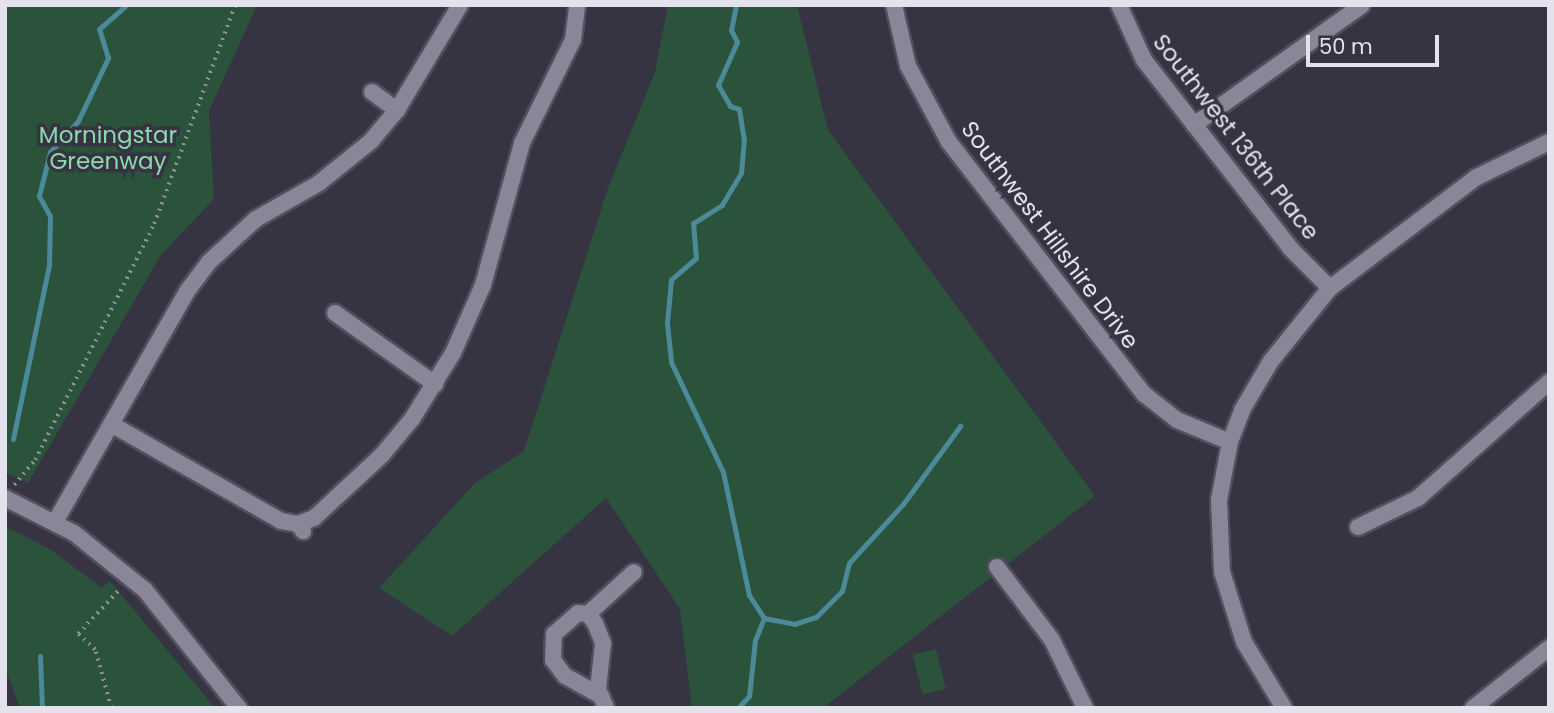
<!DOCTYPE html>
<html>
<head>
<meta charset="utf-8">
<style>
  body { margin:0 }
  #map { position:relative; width:1554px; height:713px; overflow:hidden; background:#363342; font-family:Poppins,sans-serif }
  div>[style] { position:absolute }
  .green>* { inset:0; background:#2b533b; transform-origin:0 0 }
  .stream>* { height:5px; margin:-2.5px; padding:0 2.5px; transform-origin:2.5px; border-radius:2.5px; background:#4c8a9a }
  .path>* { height:3.5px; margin-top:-1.75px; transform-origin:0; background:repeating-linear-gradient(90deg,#928f9c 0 2px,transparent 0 7px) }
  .roads { filter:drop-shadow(2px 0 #514f5c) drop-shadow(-2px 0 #514f5c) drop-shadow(0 2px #514f5c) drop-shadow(0 -2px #514f5c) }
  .minor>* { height:16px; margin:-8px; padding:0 8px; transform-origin:8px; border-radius:8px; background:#8a8698 }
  span { translate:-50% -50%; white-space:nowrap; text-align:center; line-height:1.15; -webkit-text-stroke:7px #363342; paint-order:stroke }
  .park-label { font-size:23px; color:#8ed9ac }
  .street-label { font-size:23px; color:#e4e2ec }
  .frame { position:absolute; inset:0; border:7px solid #e4e2ec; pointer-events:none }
  .scale { position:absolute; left:1306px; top:35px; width:133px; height:32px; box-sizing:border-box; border:4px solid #e4e2ec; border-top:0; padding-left:9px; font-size:21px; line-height:24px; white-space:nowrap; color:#e4e2ec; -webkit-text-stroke:5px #363342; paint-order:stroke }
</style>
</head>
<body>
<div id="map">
  <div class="green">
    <div style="clip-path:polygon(5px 5px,257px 5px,209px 111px,214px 199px,161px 255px,28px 483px,5px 472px)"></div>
    <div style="clip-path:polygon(668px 5px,797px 5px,828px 130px,1095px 496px,823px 708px,692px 708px,680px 609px,606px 498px,452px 636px,379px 588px,475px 483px,524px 451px,608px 188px,655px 72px)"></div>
    <div style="clip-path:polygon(5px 526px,51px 550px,102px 588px,110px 581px,215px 708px,20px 708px,5px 668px)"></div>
    <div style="left:936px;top:649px;width:41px;height:24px;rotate:76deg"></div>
  </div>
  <div class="stream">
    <div style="left:736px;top:5px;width:25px;rotate:101deg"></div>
    <div style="left:731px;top:30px;width:13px;rotate:63deg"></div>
    <div style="left:737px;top:42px;width:47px;rotate:113.8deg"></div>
    <div style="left:718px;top:85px;width:24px;rotate:60deg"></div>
    <div style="left:730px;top:106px;width:9px;rotate:18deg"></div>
    <div style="left:739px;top:109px;width:30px;rotate:81deg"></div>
    <div style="left:744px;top:139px;width:34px;rotate:95deg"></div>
    <div style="left:741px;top:173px;width:37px;rotate:121deg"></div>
    <div style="left:722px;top:205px;width:34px;rotate:148deg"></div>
    <div style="left:693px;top:223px;width:35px;rotate:85deg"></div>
    <div style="left:696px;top:258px;width:33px;rotate:139deg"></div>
    <div style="left:671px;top:280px;width:43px;rotate:95.3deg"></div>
    <div style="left:667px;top:323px;width:39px;rotate:84deg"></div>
    <div style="left:671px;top:362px;width:122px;rotate:64.7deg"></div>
    <div style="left:723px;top:472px;width:126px;rotate:78.1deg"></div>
    <div style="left:749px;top:595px;width:27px;rotate:57deg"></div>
    <div style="left:764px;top:618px;width:24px;rotate:112deg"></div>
    <div style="left:755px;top:640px;width:56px;rotate:96.1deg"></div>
    <div style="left:749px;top:696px;width:16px;rotate:133deg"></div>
    <div style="left:13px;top:439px;width:178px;rotate:-78.3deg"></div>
    <div style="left:49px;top:265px;width:49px;rotate:-88.8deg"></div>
    <div style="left:50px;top:216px;width:23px;rotate:-119deg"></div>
    <div style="left:39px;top:196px;width:45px;rotate:-76deg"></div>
    <div style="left:50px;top:152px;width:42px;rotate:-47.9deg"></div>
    <div style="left:78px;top:121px;width:70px;rotate:-64.5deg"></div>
    <div style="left:108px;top:58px;width:30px;rotate:-107deg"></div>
    <div style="left:99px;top:29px;width:37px;rotate:-41deg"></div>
    <div style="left:764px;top:618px;width:31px;rotate:11deg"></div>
    <div style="left:794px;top:624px;width:23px;rotate:-18deg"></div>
    <div style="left:816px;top:617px;width:37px;rotate:-45deg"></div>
    <div style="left:842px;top:591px;width:29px;rotate:-76deg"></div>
    <div style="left:849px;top:563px;width:80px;rotate:-47.5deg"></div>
    <div style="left:903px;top:504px;width:97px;rotate:-53.8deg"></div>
    <div style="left:40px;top:656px;width:52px;rotate:87.8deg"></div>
  </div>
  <div class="path">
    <div style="left:14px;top:485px;width:33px;rotate:-50deg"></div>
    <div style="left:35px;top:460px;width:264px;rotate:-63.2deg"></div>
    <div style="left:154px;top:224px;width:233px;rotate:-69.7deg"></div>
    <div style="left:111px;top:708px;width:60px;rotate:-105.4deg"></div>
    <div style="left:95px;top:650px;width:23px;rotate:-137deg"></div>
    <div style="left:78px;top:634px;width:62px;rotate:-47deg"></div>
  </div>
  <div class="roads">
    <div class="minor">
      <div style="left:894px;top:5px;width:63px;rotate:77.1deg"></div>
      <div style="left:908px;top:66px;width:86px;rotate:61.7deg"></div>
      <div style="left:949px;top:142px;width:319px;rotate:52.3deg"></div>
      <div style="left:1144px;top:394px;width:42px;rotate:38.2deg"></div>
      <div style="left:1177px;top:420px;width:57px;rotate:22.5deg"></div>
      <div style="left:1119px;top:5px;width:60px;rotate:65.6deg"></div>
      <div style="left:1144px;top:60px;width:239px;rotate:52.1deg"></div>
      <div style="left:1291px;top:249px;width:55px;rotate:45deg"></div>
      <div style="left:372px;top:92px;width:31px;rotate:36deg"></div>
      <div style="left:1194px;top:125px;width:206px;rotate:-35.5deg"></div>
      <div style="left:335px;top:313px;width:123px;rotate:35.4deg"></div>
      <div style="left:111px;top:424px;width:196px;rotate:29.7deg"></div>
      <div style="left:281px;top:521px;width:17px;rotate:10deg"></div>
      <div style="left:298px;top:524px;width:9px;rotate:54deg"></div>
      <div style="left:5px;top:498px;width:77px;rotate:26.9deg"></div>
      <div style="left:74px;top:533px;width:91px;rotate:38.8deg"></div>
      <div style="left:145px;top:590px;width:151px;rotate:51.5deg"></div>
      <div style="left:55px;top:522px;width:267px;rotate:-60.2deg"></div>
      <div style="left:188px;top:290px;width:35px;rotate:-53deg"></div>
      <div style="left:209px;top:262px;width:64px;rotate:-42.5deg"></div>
      <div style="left:256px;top:219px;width:73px;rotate:-29.7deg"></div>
      <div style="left:319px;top:183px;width:67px;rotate:-38.9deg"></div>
      <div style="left:371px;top:141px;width:40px;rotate:-50deg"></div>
      <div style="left:397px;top:110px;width:122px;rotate:-59deg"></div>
      <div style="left:298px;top:524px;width:17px;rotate:-21deg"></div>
      <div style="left:314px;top:518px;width:93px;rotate:-42.8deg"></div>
      <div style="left:382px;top:455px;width:47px;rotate:-50.2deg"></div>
      <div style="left:412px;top:419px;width:78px;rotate:-58.2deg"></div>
      <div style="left:453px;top:353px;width:74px;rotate:-66.2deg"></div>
      <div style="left:483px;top:285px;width:147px;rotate:-74.6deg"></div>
      <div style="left:522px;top:143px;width:115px;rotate:-63.7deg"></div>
      <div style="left:573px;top:40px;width:35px;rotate:-83deg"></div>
      <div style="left:1358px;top:527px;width:67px;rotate:-25.8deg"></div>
      <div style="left:1418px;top:498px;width:175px;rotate:-41.5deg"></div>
      <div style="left:997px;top:567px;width:91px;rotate:53deg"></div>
      <div style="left:1052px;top:640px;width:76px;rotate:64.1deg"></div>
      <div style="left:588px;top:614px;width:62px;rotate:-42.4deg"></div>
      <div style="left:601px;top:696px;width:41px;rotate:-150.9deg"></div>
      <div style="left:565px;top:676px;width:20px;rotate:-127deg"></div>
      <div style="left:553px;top:660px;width:26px;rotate:-88deg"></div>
      <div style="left:554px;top:634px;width:32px;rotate:-41deg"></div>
      <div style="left:578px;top:613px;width:10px;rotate:6deg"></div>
      <div style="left:588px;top:614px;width:11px;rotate:52deg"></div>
      <div style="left:595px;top:623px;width:22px;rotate:68deg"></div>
      <div style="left:603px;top:643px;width:47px;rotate:96.1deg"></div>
      <div style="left:598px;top:690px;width:7px;rotate:63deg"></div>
      <div style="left:601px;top:696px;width:13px;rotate:67deg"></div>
      <div style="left:1284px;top:708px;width:77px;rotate:-121.2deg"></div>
      <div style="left:1244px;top:642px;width:73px;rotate:-107.4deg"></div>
      <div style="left:1222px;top:572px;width:72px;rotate:-92.4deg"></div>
      <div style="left:1219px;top:500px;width:59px;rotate:-79.3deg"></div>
      <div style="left:1230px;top:442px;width:34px;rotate:-69deg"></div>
      <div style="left:1242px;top:410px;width:57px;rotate:-59.4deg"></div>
      <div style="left:1271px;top:361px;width:94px;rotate:-51.1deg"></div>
      <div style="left:1330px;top:288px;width:184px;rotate:-37.1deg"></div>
      <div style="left:1477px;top:177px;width:80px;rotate:-25.9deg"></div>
      <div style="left:1473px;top:708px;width:97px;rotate:-38.3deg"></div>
    </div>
  </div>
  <div class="park-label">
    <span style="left:108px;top:148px">Morningstar<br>Greenway</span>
  </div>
  <div class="street-label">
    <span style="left:1236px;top:137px;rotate:52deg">Southwest 136th Place</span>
    <span style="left:1050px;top:235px;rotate:53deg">Southwest Hillshire Drive</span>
  </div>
  <div class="frame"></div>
  <div class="scale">50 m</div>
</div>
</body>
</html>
